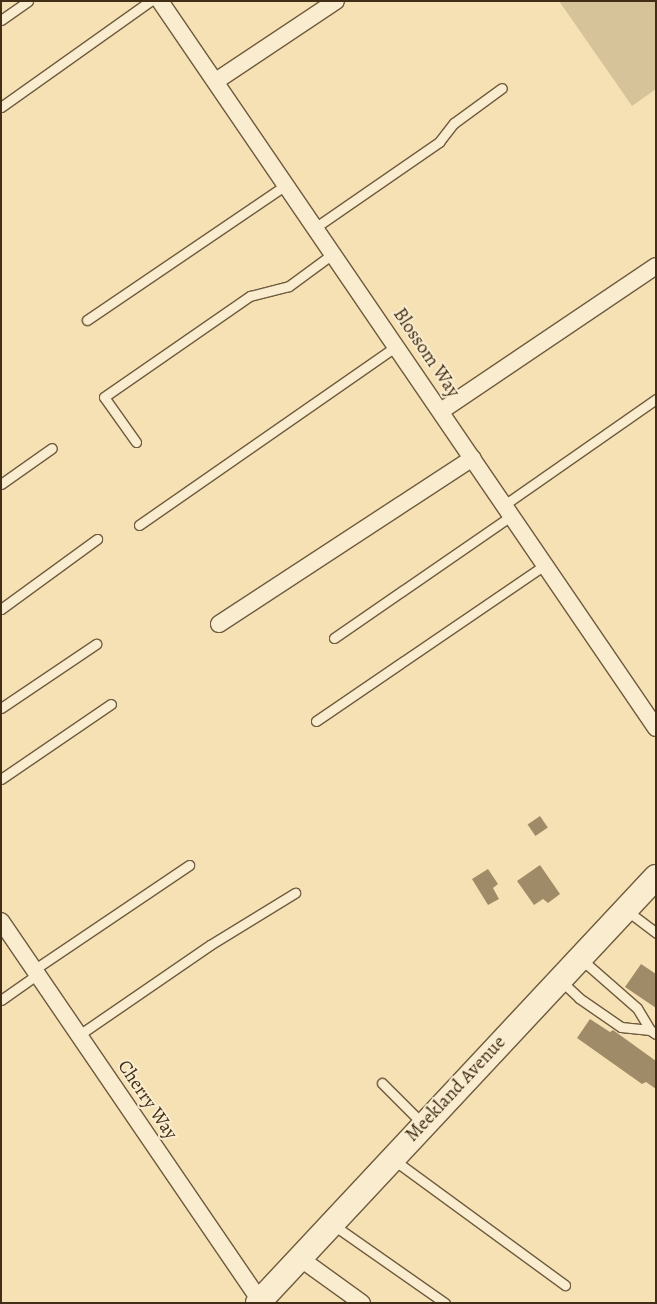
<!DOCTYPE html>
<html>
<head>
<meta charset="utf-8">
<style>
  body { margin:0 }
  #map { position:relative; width:657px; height:1304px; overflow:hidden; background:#f6e1b5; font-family:Alegreya,serif }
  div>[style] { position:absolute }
  .green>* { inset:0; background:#d7c39a }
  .building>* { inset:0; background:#a08b69; transform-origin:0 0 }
  .roads { filter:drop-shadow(1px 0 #6f5b3e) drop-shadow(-1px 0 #6f5b3e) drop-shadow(0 1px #6f5b3e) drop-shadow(0 -1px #6f5b3e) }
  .service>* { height:9px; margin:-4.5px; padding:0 4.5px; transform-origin:4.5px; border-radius:4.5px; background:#f9eccf }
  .minor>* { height:16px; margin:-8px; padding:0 8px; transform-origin:8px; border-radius:8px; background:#f9eccf }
  .secondary>* { height:24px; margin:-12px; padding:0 12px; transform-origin:12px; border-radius:12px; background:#f9eccf }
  span { translate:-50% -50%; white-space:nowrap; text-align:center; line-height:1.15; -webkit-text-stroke:4px #f9eccf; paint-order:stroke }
  .street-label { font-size:19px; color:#422e17 }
  .frame { position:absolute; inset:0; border:2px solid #422e17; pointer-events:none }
</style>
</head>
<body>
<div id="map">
  <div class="green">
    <div style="clip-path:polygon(559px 1px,656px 1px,656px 89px,632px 106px)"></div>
  </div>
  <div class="building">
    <div style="left:540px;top:816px;width:14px;height:15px;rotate:56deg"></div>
    <div style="clip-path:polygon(540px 865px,560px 894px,548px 903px,543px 899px,534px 905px,517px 881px)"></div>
    <div style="clip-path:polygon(488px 869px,498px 884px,493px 888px,499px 899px,488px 905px,472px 879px)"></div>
    <div style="clip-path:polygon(641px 964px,656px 974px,656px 1008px,625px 987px)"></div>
    <div style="clip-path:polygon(590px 1019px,610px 1032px,613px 1030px,656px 1061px,656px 1089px,646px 1082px,642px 1084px,577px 1038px)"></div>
  </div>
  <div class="roads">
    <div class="service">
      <div style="left:1px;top:20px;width:33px;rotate:-35deg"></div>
      <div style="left:1px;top:107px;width:183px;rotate:-35.4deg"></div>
      <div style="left:316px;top:227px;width:150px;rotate:-34.6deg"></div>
      <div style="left:439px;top:142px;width:24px;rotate:-52deg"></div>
      <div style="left:454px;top:123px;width:59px;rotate:-36.1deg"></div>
      <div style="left:87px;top:320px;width:242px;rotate:-34.2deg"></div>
      <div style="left:136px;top:442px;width:55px;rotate:-125.4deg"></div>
      <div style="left:104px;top:397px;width:178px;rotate:-34.7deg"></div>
      <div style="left:250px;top:296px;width:40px;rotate:-14.4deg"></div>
      <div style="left:289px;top:286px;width:56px;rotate:-36.3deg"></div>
      <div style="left:1px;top:484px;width:62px;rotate:-35.2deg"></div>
      <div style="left:504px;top:505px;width:185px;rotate:-34.9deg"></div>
      <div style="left:139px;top:525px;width:314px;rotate:-34.8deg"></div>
      <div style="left:1px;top:609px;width:119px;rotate:-36.1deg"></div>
      <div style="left:334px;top:638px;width:216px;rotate:-34.6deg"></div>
      <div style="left:1px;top:708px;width:115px;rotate:-34deg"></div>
      <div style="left:316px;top:721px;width:277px;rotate:-34.3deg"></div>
      <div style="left:1px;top:779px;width:133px;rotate:-34.3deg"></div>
      <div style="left:626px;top:910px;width:38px;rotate:37deg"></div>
      <div style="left:581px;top:959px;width:74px;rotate:41.2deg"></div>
      <div style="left:637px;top:1008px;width:26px;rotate:59deg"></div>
      <div style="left:35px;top:969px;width:186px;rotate:-34deg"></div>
      <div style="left:560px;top:980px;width:26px;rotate:43deg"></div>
      <div style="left:579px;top:998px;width:51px;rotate:34.6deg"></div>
      <div style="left:621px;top:1027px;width:29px;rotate:6deg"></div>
      <div style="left:650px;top:1030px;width:7px;rotate:34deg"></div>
      <div style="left:1px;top:1000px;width:45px;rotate:-35.1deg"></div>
      <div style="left:79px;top:1035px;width:159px;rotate:-34.5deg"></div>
      <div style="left:210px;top:945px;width:100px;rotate:-31.5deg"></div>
      <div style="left:382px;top:1083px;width:58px;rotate:45deg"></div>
      <div style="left:394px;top:1160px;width:212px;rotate:36.2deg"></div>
      <div style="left:332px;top:1224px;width:138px;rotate:35deg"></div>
    </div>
    <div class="minor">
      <div style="left:160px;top:1px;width:880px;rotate:55.7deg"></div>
      <div style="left:216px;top:81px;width:144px;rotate:-33.7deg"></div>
      <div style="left:441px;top:411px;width:259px;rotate:-34deg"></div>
      <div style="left:219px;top:624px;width:303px;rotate:-33.2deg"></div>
      <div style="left:1px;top:921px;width:460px;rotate:55.7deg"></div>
      <div style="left:301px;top:1259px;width:75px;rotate:35.8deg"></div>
    </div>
    <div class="secondary">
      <div style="left:258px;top:1303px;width:583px;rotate:-46.95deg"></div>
    </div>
  </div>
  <div class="street-label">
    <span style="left:426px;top:353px;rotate:56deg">Blossom Way</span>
    <span style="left:456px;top:1089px;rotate:-47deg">Meekland Avenue</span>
    <span style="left:147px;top:1100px;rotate:56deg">Cherry Way</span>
  </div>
  <div class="frame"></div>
</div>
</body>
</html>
